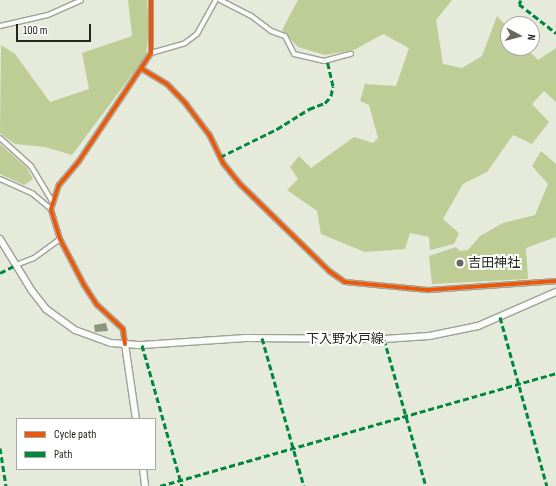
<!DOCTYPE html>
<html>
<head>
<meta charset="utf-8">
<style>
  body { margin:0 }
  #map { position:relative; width:556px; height:486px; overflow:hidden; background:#e5eadb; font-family:"Sofia Sans Condensed","Noto Sans JP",sans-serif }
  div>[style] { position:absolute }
  .forest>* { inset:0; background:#becd96 }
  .building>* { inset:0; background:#8f9480 }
  .roads { filter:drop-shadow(1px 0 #9ea196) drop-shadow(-1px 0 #9ea196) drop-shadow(0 1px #9ea196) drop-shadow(0 -1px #9ea196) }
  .street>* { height:4px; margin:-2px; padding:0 2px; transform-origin:2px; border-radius:2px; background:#fbfcfa }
  .secondary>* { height:6px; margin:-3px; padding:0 3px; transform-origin:3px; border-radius:3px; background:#fbfcfa }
  .quiet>* { height:3px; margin-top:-1.5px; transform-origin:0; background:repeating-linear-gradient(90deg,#00873e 0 6px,transparent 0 9px) }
  .cycleway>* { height:4px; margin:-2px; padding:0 2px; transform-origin:2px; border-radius:2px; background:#e8590c }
  .dots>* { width:11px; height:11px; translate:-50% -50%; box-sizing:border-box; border:2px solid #fff; border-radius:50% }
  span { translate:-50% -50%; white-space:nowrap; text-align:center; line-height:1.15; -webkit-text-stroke:4px #fff; paint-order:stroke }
  .poi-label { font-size:13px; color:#23261c }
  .left { translate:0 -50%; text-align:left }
  .street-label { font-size:13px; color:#23261c }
  .legend { position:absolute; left:16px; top:418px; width:140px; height:52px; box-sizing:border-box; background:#fff; border:1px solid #a7a8a4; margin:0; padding:5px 7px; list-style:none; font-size:12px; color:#23261c }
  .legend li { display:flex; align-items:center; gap:8px; height:20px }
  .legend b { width:20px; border:1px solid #a7a8a4 }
  .north { position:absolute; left:500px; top:16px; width:40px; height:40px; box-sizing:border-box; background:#fff; border:1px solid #a7a8a4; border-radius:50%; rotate:97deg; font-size:11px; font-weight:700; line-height:16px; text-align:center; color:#23261c }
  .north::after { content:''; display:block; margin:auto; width:14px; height:18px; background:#676b5f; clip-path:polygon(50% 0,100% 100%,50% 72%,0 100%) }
  .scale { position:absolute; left:16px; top:24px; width:75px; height:18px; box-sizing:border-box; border:2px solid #23261c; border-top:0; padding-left:5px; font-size:12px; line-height:14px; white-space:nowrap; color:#23261c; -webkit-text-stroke:3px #fff; paint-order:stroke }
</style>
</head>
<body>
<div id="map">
  <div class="forest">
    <div style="clip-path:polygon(128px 0,147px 0,149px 27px,146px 56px,72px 155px,45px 147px,15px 144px,0 133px,1px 45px,15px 54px,50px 102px,89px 89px,82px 53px,132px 36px)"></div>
    <div style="clip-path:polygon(298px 0,452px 0,436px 20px,443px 64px,462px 68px,482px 56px,497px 16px,508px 28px,508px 48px,526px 48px,538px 60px,556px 48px,556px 102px,544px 91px,532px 104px,549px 122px,532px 144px,513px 135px,487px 172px,463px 184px,443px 219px,459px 233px,454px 244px,430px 250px,429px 237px,410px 233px,405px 249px,365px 252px,321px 234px,317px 211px,287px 190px,298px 179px,290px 167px,299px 156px,311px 168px,354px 137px,373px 143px,378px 138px,369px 105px,360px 101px,365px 84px,396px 86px,409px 48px,383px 34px,354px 50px,325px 55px,298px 47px,282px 30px)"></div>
    <div style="clip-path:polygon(0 144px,27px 168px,33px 179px,24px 185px,0 174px)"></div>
    <div style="clip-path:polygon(541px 151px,556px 164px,556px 237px,526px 248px,528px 279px,432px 284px,429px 256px,456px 247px,460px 251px,468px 250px,480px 236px,503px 223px,535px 215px,548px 184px,532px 166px)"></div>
  </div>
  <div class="building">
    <div style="clip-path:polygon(106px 323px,108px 331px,95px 332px,94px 325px)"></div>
  </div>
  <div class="roads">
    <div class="street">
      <div style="left:220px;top:0;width:34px;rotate:27deg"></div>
      <div style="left:250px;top:15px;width:26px;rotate:37deg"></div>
      <div style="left:271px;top:31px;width:15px;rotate:20deg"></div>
      <div style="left:285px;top:36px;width:20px;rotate:63deg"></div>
      <div style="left:294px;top:54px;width:31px;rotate:13deg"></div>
      <div style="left:324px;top:61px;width:28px;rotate:-15deg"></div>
      <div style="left:0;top:26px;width:49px;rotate:-12.9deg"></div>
      <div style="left:48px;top:15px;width:36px;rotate:-24deg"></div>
      <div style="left:151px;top:53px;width:35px;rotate:-16deg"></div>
      <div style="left:185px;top:43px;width:15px;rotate:-37deg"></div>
      <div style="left:197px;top:34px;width:39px;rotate:-61deg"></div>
      <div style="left:142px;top:69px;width:29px;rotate:31deg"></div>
      <div style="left:167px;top:84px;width:28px;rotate:46deg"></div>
      <div style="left:186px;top:104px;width:38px;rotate:53deg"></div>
      <div style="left:209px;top:134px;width:32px;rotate:64deg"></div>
      <div style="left:223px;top:163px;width:28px;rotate:51deg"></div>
      <div style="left:241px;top:185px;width:123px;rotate:44.3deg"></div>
      <div style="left:329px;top:271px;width:19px;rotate:35deg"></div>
      <div style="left:345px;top:282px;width:83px;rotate:5.5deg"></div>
      <div style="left:428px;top:290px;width:128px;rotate:-4deg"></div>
      <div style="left:0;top:138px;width:42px;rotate:42.1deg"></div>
      <div style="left:31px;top:166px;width:41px;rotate:59deg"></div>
      <div style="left:0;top:179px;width:36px;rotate:24deg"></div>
      <div style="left:33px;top:194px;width:23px;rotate:40deg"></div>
      <div style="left:16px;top:265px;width:19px;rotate:-21deg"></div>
      <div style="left:34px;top:258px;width:32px;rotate:-36deg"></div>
      <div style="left:125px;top:344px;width:15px;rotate:-98deg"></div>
      <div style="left:123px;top:329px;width:35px;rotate:-137deg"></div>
      <div style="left:97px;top:305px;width:24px;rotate:-123deg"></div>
      <div style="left:84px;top:285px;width:52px;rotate:-117.6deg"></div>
      <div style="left:60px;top:239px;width:31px;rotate:-107deg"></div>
      <div style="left:51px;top:209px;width:25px;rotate:-72deg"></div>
      <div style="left:59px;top:185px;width:31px;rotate:-50deg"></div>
      <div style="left:79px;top:161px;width:130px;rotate:-56.3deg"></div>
      <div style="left:151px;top:53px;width:53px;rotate:-90deg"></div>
    </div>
    <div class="secondary">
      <div style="left:0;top:239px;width:61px;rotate:58.4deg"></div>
      <div style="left:32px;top:291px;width:23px;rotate:52deg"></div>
      <div style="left:46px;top:309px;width:36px;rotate:36deg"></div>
      <div style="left:75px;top:330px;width:38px;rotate:20deg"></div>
      <div style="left:111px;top:343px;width:31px;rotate:4deg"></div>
      <div style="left:142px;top:345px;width:104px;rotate:-3.9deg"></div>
      <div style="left:246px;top:338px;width:138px;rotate:0.4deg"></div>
      <div style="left:384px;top:339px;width:45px;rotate:-3.8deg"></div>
      <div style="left:429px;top:336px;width:50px;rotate:-11.5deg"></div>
      <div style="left:478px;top:326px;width:85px;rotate:-23.6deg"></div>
      <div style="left:125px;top:344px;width:76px;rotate:81.7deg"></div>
      <div style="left:143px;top:469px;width:17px;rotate:83deg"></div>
    </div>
  </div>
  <div class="quiet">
    <div style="left:521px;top:0;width:4px;rotate:117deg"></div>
    <div style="left:519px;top:4px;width:47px;rotate:38.1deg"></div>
    <div style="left:220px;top:157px;width:64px;rotate:-26.2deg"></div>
    <div style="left:277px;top:129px;width:38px;rotate:-32deg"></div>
    <div style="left:309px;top:109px;width:17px;rotate:-21deg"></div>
    <div style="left:325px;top:103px;width:9px;rotate:-49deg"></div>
    <div style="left:331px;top:96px;width:10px;rotate:-79deg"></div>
    <div style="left:333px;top:86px;width:27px;rotate:-103deg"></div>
    <div style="left:0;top:273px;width:18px;rotate:-27deg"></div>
    <div style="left:500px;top:317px;width:175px;rotate:74.5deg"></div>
    <div style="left:262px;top:338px;width:154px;rotate:74.2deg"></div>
    <div style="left:384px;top:339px;width:153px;rotate:74.1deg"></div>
    <div style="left:142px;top:345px;width:147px;rotate:74.2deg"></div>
    <div style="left:0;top:448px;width:38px;rotate:81deg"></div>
    <div style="left:160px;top:486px;width:412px;rotate:-15.9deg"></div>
  </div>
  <div class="cycleway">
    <div style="left:142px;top:69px;width:29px;rotate:31deg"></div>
    <div style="left:167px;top:84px;width:28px;rotate:46deg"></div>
    <div style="left:186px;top:104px;width:38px;rotate:53deg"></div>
    <div style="left:209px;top:134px;width:32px;rotate:64deg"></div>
    <div style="left:223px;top:163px;width:28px;rotate:51deg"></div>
    <div style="left:241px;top:185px;width:123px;rotate:44.3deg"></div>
    <div style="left:329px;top:271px;width:19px;rotate:35deg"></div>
    <div style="left:345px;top:282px;width:83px;rotate:5.5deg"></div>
    <div style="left:428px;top:290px;width:128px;rotate:-4deg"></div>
    <div style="left:125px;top:344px;width:15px;rotate:-98deg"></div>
    <div style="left:123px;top:329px;width:35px;rotate:-137deg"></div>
    <div style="left:97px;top:305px;width:24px;rotate:-123deg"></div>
    <div style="left:84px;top:285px;width:52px;rotate:-117.6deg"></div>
    <div style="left:60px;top:239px;width:31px;rotate:-107deg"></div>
    <div style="left:51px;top:209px;width:25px;rotate:-72deg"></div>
    <div style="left:59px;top:185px;width:31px;rotate:-50deg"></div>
    <div style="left:79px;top:161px;width:130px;rotate:-56.3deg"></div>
    <div style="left:151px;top:53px;width:53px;rotate:-90deg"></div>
  </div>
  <div class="dots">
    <div style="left:460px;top:263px;background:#676b5f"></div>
  </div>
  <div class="poi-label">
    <span class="left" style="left:468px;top:263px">吉田神社</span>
  </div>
  <div class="street-label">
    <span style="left:345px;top:339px">下入野水戸線</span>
  </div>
  <ul class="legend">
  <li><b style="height:5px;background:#e8590c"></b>Cycle path</li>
  <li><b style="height:5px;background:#00873e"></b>Path</li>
  </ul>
  <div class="north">N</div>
  <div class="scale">100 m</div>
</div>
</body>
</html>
